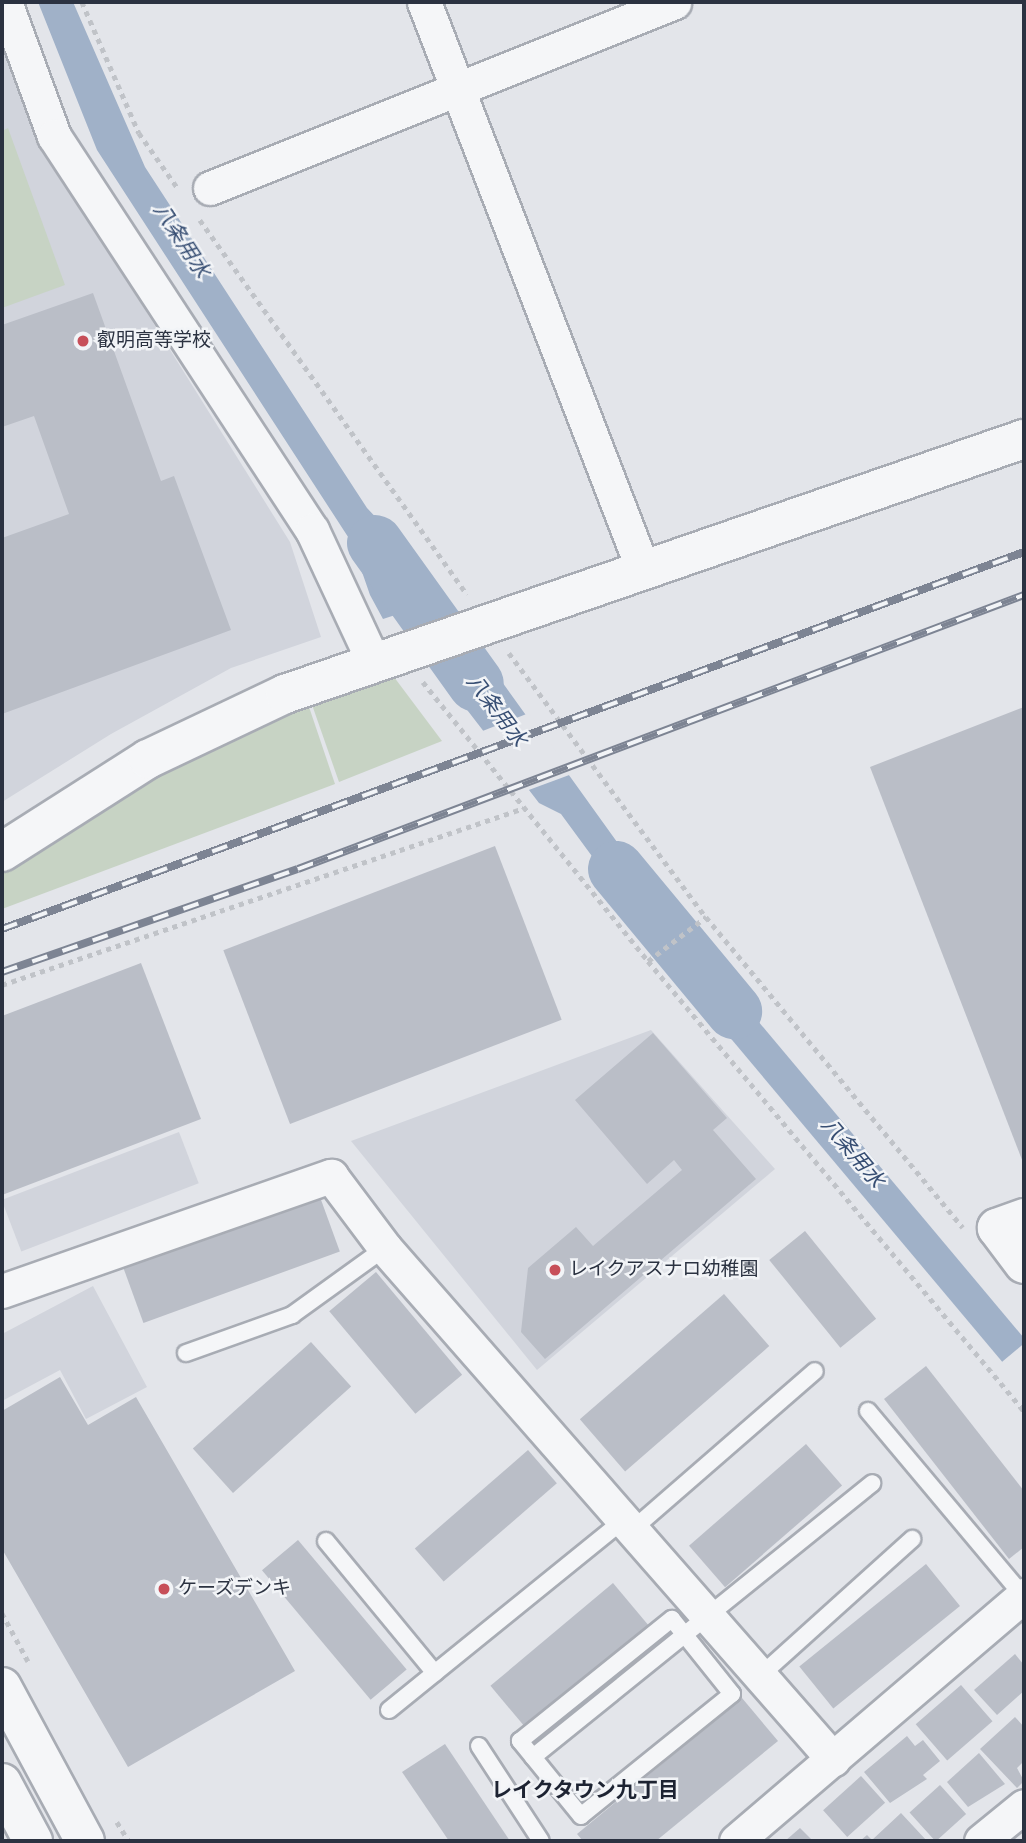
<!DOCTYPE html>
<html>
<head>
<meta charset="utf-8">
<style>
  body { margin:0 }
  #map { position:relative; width:1026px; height:1843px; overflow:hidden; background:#e3e5ea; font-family:"Sofia Sans Condensed","Noto Sans JP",sans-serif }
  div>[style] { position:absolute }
  .built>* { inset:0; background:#d1d4dc; transform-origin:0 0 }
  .green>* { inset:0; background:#c7d3c4 }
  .water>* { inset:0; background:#a0b1c8; transform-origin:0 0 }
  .pier>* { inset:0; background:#e3e5ea }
  .river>* { height:56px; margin:-28px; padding:0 28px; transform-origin:28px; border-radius:28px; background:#a0b1c8 }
  .building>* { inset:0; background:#babec7; transform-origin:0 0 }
  .path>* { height:4.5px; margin-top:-2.25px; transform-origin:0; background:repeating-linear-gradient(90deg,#c0c3c8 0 5px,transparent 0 10px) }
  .roads { filter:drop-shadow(2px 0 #a8acb4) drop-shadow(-2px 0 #a8acb4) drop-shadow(0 2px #a8acb4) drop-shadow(0 -2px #a8acb4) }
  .service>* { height:16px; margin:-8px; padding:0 8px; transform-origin:8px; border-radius:8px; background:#f5f6f8 }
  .minor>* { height:33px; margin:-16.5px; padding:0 16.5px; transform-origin:16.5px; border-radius:16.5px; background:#f5f6f8 }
  .tertiary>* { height:38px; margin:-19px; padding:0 19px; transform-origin:19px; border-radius:19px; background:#f5f6f8 }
  .rail>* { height:8px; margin-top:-4px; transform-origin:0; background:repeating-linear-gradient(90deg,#f2f4f7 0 16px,#7d8493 0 32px); box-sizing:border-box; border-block:2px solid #7d8493 }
  .dots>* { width:19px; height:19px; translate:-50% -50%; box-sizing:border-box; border:4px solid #f2f4f7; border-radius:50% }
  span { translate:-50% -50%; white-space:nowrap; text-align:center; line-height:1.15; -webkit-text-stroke:5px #f2f4f7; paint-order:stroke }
  .poi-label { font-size:19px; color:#2b3241 }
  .left { translate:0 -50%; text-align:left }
  .water-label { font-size:21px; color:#374e73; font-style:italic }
  .neighbourhood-label { font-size:21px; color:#1d2332; font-weight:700 }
  .frame { position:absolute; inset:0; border:4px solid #2b3241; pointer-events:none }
</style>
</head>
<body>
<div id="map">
  <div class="built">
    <div style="clip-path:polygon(2px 45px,39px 140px,290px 542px,321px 637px,231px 668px,111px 734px,2px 802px)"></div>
    <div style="clip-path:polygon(651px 1030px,775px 1169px,537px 1370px,351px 1141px)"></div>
    <div style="left:179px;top:1132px;width:55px;height:190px;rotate:69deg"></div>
    <div style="clip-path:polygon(93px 1286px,147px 1387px,86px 1419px,60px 1370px,2px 1401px,2px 1334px)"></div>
  </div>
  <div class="green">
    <div style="clip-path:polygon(8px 128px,65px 285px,2px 308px,2px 131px)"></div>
    <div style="clip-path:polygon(388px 669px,442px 741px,339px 782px,310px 699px)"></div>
    <div style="clip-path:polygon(306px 698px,335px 784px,2px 909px,2px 870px,114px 792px)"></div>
  </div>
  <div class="water">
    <div style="clip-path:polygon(38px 2px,73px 2px,145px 167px,367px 508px,413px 557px,435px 602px,383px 619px,370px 595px,352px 543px,97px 150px)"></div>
    <div style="clip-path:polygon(477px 647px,673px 920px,652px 938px,561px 814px,539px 803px,427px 658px)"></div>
    <div style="left:695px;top:946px;width:516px;height:32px;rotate:50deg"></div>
  </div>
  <div class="pier">
    <div style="clip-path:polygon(529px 713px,572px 774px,526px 791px,480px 732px)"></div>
  </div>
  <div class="river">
    <div style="left:375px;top:543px;width:173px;rotate:54.4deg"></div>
    <div style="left:616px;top:869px;width:185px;rotate:50.3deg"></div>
  </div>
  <div class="building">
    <div style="clip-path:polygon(93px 293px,161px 481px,174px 476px,231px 630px,2px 714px,2px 538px,69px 514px,34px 416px,2px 427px,2px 325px)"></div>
    <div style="clip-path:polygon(1024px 707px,1024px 1165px,870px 767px)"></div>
    <div style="left:495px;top:846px;width:186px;height:291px;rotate:69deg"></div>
    <div style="clip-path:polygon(141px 963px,201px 1119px,2px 1195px,2px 1016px)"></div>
    <div style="clip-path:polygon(653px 1033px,727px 1118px,713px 1130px,756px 1179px,545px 1359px,521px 1332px,528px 1268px,576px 1227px,593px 1246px,682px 1170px,674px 1160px,647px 1184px,575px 1100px)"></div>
    <div style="left:320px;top:1197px;width:58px;height:209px;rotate:70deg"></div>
    <div style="left:805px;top:1231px;width:113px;height:46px;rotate:51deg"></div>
    <div style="left:376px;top:1272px;width:134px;height:61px;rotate:50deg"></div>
    <div style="left:724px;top:1294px;width:69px;height:191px;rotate:49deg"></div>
    <div style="left:311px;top:1342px;width:60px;height:159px;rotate:48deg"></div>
    <div style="clip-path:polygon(926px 1366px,1024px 1491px,1024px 1547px,1009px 1559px,884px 1399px)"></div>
    <div style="clip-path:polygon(60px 1377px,88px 1425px,136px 1397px,295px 1671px,128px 1767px,2px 1549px,2px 1411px)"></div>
    <div style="left:806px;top:1444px;width:55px;height:155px;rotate:49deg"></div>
    <div style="left:528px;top:1450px;width:44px;height:150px;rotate:49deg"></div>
    <div style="left:298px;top:1540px;width:169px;height:47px;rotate:50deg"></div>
    <div style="left:926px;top:1564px;width:54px;height:163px;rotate:51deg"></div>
    <div style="left:613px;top:1583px;width:60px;height:160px;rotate:50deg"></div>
    <div style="clip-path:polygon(1015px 1654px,1024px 1665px,1024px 1691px,997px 1715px,974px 1690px)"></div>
    <div style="left:961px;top:1685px;width:48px;height:60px;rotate:49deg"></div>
    <div style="clip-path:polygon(742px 1698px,778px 1741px,656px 1841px,583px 1841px,577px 1834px)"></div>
    <div style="clip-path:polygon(1015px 1717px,1024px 1727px,1024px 1761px,1017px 1768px,1024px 1781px,1017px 1788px,980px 1749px)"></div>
    <div style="clip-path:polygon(907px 1736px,915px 1746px,923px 1740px,940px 1761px,923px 1775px,927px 1779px,890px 1803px,864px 1772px)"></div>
    <div style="clip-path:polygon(445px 1744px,510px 1841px,449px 1841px,402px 1772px)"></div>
    <div style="clip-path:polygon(979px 1753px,1005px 1784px,968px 1807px,947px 1782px)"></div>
    <div style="left:861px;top:1776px;width:36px;height:51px;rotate:48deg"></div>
    <div style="left:940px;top:1785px;width:39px;height:41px;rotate:48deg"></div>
    <div style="clip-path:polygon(901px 1813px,927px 1841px,860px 1841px,867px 1835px,872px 1840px)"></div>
    <div style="clip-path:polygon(800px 1828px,813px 1841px,785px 1841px)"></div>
  </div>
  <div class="path">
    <div style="left:82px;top:2px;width:143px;rotate:66.5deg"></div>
    <div style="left:139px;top:133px;width:66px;rotate:54.9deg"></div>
    <div style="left:200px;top:220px;width:460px;rotate:54.5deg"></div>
    <div style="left:509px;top:653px;width:329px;rotate:53.3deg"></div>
    <div style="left:706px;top:917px;width:403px;rotate:50.4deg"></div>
    <div style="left:423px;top:682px;width:358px;rotate:51.1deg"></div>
    <div style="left:648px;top:961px;width:586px;rotate:50.12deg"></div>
    <div style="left:648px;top:961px;width:73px;rotate:-37.2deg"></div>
    <div style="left:2px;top:985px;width:551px;rotate:-18.73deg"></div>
    <div style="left:2px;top:1613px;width:55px;rotate:61.6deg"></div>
    <div style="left:117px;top:1822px;width:22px;rotate:58deg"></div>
  </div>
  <div class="roads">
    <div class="service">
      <div style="left:186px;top:1353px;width:113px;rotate:-19.7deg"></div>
      <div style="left:292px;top:1315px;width:115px;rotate:-35.8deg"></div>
      <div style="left:868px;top:1411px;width:241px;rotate:50deg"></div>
      <div style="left:632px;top:1530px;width:242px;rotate:-41deg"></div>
      <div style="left:326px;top:1541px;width:171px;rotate:50.5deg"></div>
      <div style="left:672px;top:1619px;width:96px;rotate:51.3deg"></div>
      <div style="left:732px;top:1694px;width:194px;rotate:141.1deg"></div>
      <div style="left:581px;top:1816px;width:97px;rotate:-129.1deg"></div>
      <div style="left:520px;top:1741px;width:195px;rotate:-38.8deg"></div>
      <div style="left:760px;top:1676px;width:205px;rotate:-42deg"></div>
      <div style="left:389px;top:1710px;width:302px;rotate:-39deg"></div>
      <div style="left:479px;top:1746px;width:113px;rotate:56.9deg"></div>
      <div style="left:533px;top:1757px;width:436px;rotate:-38.9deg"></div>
    </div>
    <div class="minor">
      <div style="left:5px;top:2px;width:143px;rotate:69.9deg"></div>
      <div style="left:54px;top:136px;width:471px;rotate:56.8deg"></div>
      <div style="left:312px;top:530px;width:145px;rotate:65deg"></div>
      <div style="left:424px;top:2px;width:606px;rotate:68.9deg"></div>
      <div style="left:210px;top:188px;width:500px;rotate:-21.8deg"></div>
      <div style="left:2px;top:1291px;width:349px;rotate:-19.3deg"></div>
      <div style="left:331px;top:1176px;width:90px;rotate:53.1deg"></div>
      <div style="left:385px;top:1248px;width:680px;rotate:48.76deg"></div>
      <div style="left:736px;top:1841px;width:379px;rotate:-40.5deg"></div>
      <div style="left:981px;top:1841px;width:55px;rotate:-39.1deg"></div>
    </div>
    <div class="tertiary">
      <div style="left:2px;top:852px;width:173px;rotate:-32.5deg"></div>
      <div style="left:148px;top:759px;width:152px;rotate:-25.4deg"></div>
      <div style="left:285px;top:694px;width:782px;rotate:-19.04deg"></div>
      <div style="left:1024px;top:1218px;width:29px;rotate:160deg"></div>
      <div style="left:997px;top:1228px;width:45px;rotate:53.1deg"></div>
      <div style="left:2px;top:1687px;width:175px;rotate:61.7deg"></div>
      <div style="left:2px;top:1783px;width:66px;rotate:61.9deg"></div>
    </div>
  </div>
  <div class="rail">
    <div style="left:2px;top:929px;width:1089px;rotate:-20.25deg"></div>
    <div style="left:2px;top:972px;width:313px;rotate:-19.2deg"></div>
    <div style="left:298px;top:869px;width:776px;rotate:-20.68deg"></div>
  </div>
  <div class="dots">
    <div style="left:83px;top:341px;background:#c74f59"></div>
    <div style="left:555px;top:1270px;background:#c74f59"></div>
    <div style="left:164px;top:1589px;background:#c74f59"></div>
  </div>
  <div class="poi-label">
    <span class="left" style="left:97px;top:341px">叡明高等学校</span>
    <span class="left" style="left:569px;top:1270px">レイクアスナロ幼稚園</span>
    <span class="left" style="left:178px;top:1589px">ケーズデンキ</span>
  </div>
  <div class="water-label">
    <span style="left:181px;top:241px;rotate:57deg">八条用水</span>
    <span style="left:496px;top:711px;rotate:53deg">八条用水</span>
    <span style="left:852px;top:1153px;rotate:50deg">八条用水</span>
  </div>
  <div class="neighbourhood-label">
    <span style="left:585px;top:1791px">レイクタウン九丁目</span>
  </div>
  <div class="frame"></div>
</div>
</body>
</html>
